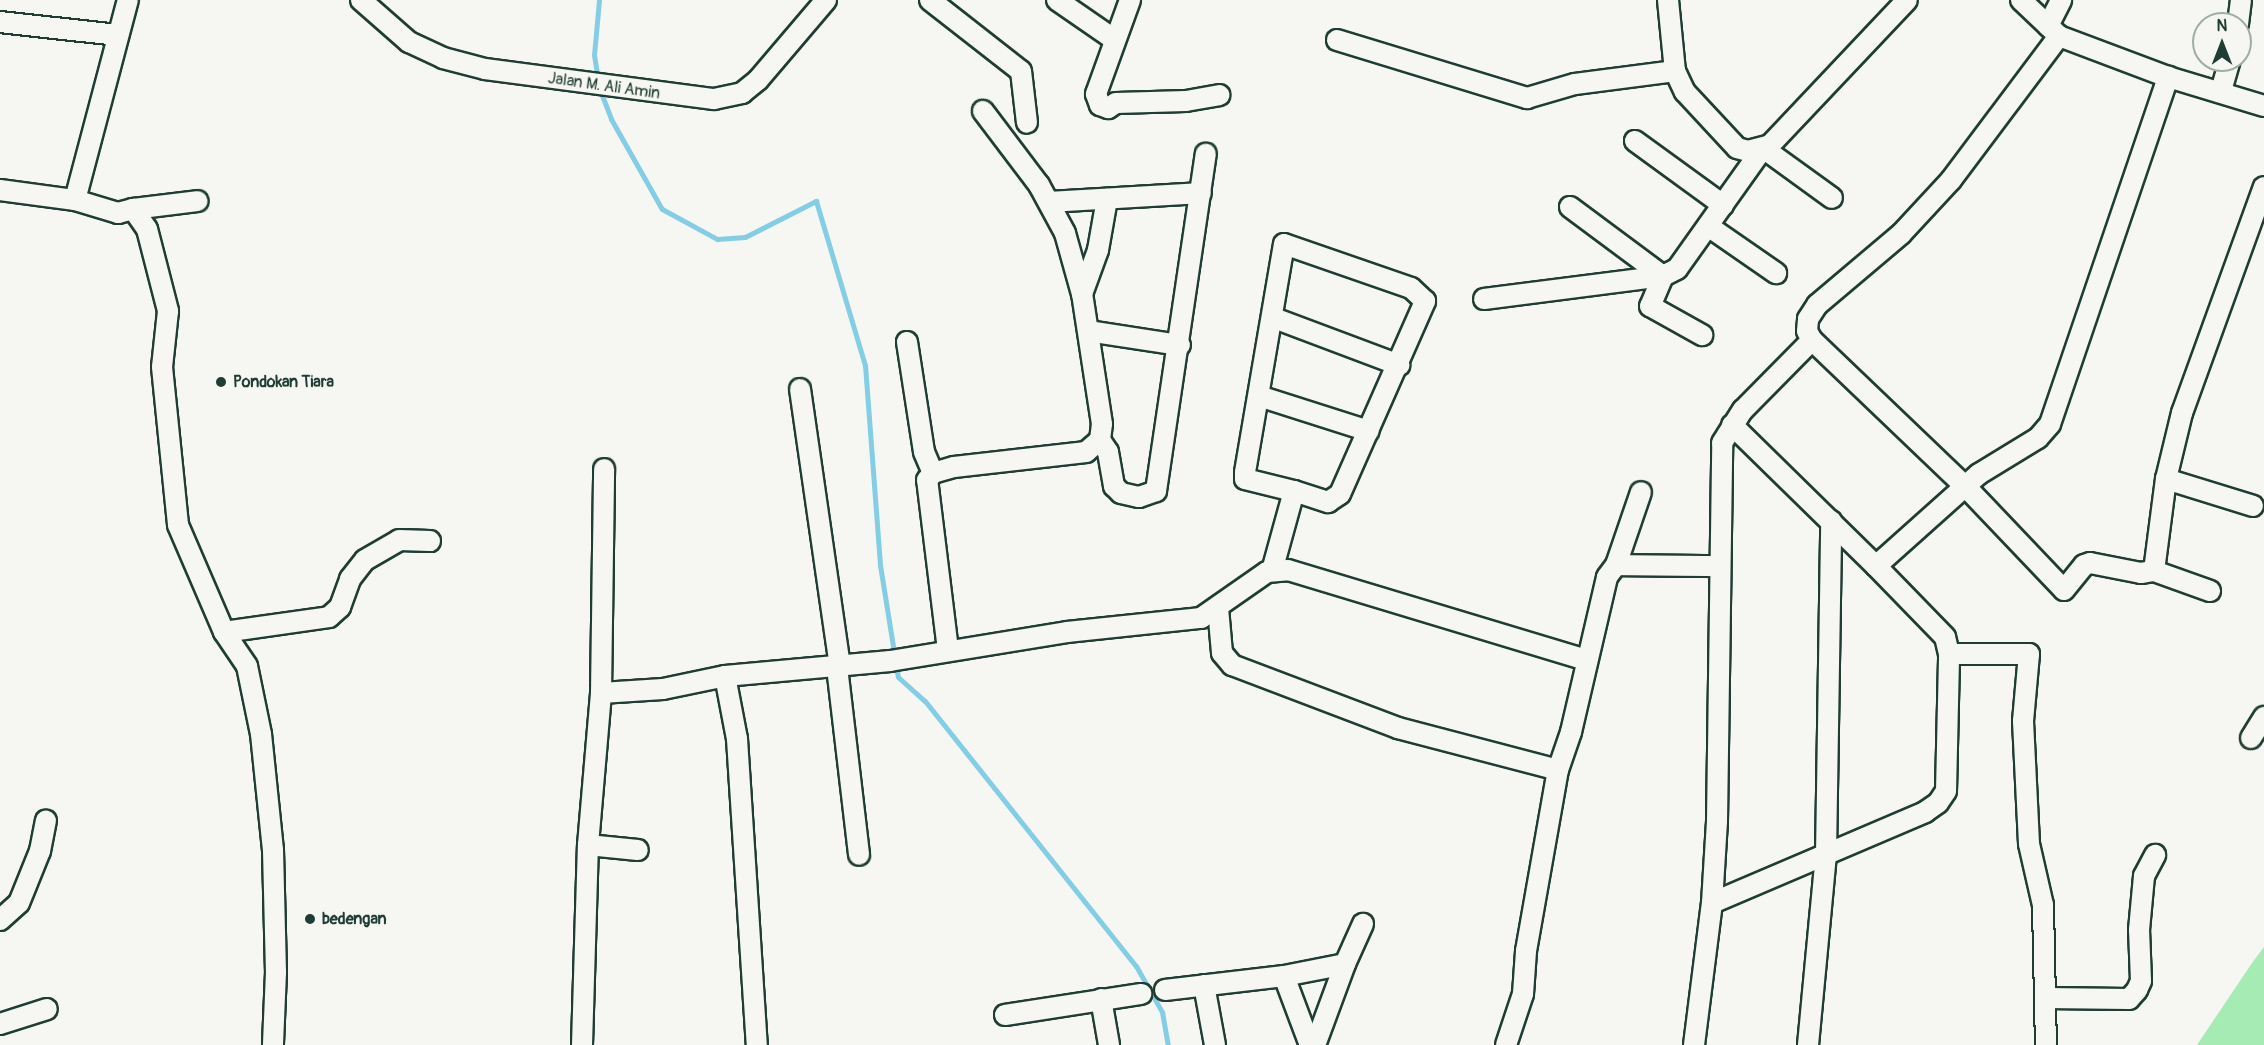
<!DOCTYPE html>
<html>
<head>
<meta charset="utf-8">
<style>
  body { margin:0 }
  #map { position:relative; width:2264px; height:1045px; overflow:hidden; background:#f6f6f2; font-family:Pangolin,sans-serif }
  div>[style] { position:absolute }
  .green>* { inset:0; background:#a6eab4 }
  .stream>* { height:5px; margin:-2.5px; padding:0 2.5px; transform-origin:2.5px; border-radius:2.5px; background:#83cee4 }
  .roads { filter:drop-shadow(2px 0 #1f3d34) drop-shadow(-2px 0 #1f3d34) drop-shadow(0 2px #1f3d34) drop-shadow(0 -2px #1f3d34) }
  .minor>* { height:20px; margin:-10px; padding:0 10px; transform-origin:10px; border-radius:10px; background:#f6f6f2 }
  .dots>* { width:16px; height:16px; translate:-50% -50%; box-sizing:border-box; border:3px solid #f6f6f2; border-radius:50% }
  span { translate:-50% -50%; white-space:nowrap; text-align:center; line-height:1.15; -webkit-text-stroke:4.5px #f6f6f2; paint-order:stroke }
  .street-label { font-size:16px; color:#1f3d34 }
  .poi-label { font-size:16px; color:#1f3d34; font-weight:700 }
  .left { translate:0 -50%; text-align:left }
  .north { position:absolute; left:2192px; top:12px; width:60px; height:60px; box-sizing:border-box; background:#f6f6f2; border:2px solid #a0aca6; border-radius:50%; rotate:0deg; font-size:16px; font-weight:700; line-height:24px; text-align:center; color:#1f3d34 }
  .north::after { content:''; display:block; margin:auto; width:21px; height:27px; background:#1f3d34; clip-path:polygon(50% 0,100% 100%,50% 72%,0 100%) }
</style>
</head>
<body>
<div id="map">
  <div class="green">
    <div style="clip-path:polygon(2264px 947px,2264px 1045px,2197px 1045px,2252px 963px)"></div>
  </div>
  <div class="stream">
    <div style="left:598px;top:80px;width:25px;rotate:-99deg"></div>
    <div style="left:594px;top:55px;width:55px;rotate:-84.8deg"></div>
    <div style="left:600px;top:90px;width:31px;rotate:69deg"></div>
    <div style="left:611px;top:119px;width:103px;rotate:60.5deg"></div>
    <div style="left:662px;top:209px;width:63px;rotate:28.6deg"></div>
    <div style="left:717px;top:239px;width:28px;rotate:-4deg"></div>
    <div style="left:745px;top:237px;width:80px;rotate:-26.9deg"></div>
    <div style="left:816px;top:201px;width:171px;rotate:73.4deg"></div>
    <div style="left:865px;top:365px;width:201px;rotate:85.7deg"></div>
    <div style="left:880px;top:565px;width:113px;rotate:80.9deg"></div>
    <div style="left:898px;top:677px;width:36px;rotate:42deg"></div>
    <div style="left:925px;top:701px;width:339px;rotate:51.5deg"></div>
    <div style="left:1136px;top:966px;width:53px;rotate:60.5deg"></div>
    <div style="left:1162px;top:1012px;width:34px;rotate:80deg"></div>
  </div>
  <div class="roads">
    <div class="minor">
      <div style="left:361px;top:0;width:64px;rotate:41.2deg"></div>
      <div style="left:409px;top:42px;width:38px;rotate:25deg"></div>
      <div style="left:443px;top:58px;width:43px;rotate:14.7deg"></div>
      <div style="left:485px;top:69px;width:231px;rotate:7.5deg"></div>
      <div style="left:714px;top:99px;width:29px;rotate:-12deg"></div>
      <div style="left:742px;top:93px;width:21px;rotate:-39deg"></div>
      <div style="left:758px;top:80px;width:105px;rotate:-49.6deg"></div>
      <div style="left:930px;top:0;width:115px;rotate:38deg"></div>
      <div style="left:1021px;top:71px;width:52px;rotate:83.4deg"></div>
      <div style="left:1057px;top:0;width:70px;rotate:34.6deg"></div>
      <div style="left:1130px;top:0;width:100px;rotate:109.9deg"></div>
      <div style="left:1096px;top:94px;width:12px;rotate:70deg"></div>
      <div style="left:1100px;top:105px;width:9px;rotate:21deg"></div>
      <div style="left:1108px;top:108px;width:9px;rotate:-32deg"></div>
      <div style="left:1116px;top:103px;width:70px;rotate:-1.6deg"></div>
      <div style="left:1186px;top:101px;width:34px;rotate:-10deg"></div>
      <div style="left:1668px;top:0;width:71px;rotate:84.4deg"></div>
      <div style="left:1675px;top:71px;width:23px;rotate:65deg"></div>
      <div style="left:1685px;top:92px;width:76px;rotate:47.1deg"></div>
      <div style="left:1737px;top:148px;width:11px;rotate:15deg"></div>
      <div style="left:1748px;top:151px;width:23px;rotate:-15deg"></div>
      <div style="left:1770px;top:145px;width:199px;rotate:-46.6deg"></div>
      <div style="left:2021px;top:0;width:52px;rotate:43.5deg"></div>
      <div style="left:2059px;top:36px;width:116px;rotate:20.6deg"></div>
      <div style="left:2168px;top:77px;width:100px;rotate:16.8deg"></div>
      <div style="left:0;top:22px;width:118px;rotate:6.3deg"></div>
      <div style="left:2238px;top:24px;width:24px;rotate:-83deg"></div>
      <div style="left:2048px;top:26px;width:29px;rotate:-63deg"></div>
      <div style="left:1337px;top:40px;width:199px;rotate:17deg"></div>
      <div style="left:1527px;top:98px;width:50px;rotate:-16.3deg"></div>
      <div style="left:1575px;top:84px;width:101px;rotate:-7.4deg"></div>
      <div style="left:2221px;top:91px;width:32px;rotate:-74deg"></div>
      <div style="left:1635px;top:141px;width:109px;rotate:36deg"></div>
      <div style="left:0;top:190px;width:76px;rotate:7.6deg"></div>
      <div style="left:75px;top:200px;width:45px;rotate:16.8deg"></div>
      <div style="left:118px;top:213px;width:16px;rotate:-15deg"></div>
      <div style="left:133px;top:209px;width:24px;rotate:55deg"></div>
      <div style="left:147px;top:229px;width:85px;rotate:75.6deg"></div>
      <div style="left:168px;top:311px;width:56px;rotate:96.1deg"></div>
      <div style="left:162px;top:367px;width:159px;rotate:84.2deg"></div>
      <div style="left:178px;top:525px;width:116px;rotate:66.7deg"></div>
      <div style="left:224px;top:632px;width:41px;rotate:55.9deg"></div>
      <div style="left:247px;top:666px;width:69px;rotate:78.4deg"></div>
      <div style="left:261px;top:734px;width:117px;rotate:84.1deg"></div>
      <div style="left:273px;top:850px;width:122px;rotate:88.6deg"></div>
      <div style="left:276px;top:972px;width:73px;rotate:92.4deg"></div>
      <div style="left:75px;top:200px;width:207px;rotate:-75.2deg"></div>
      <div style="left:1050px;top:202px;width:151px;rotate:-3.4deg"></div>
      <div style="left:1570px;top:207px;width:116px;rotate:36.6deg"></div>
      <div style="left:1663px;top:276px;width:33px;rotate:113deg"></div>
      <div style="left:1650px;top:306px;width:60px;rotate:29.1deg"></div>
      <div style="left:133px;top:209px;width:65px;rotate:-7deg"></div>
      <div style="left:1708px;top:226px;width:83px;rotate:34.7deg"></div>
      <div style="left:1082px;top:294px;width:47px;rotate:-70deg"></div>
      <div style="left:1098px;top:250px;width:52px;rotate:-80deg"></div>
      <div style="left:1484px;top:299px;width:180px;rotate:-7.3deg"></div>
      <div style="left:1663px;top:276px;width:16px;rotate:-27deg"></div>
      <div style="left:1677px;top:269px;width:148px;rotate:-54.6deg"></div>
      <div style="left:1763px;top:148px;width:85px;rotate:35.9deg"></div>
      <div style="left:1274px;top:318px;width:134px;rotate:20.6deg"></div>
      <div style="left:1088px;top:331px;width:93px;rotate:8.7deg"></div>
      <div style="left:1812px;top:340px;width:213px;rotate:43.7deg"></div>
      <div style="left:1966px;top:487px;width:142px;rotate:46.4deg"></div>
      <div style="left:2064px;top:590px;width:32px;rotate:-51deg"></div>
      <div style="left:2084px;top:565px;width:6px;rotate:-18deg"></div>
      <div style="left:2090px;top:563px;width:52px;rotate:11.1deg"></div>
      <div style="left:2141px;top:573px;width:13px;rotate:-9deg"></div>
      <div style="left:907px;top:342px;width:111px;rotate:81.2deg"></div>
      <div style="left:924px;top:452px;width:23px;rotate:67deg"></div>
      <div style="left:800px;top:389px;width:280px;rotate:81.8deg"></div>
      <div style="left:1259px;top:396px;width:115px;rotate:17.7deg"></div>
      <div style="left:1732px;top:425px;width:202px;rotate:44.4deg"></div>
      <div style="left:1100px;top:440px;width:14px;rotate:56deg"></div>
      <div style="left:1108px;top:452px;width:35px;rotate:80deg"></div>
      <div style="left:1114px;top:486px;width:10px;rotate:45deg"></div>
      <div style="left:1121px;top:493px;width:18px;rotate:13deg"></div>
      <div style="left:1139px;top:497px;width:18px;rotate:-19deg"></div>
      <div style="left:1156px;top:491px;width:341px;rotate:-81.6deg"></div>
      <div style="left:2166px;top:479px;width:91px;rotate:17.2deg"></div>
      <div style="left:1616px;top:565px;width:77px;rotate:-71.1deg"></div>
      <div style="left:1272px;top:571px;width:83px;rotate:-74.6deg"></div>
      <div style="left:1294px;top:491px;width:36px;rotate:18deg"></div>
      <div style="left:1328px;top:502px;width:14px;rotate:-34deg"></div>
      <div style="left:1340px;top:494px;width:211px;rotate:-66.2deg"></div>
      <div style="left:1425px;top:301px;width:19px;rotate:-137deg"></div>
      <div style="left:1411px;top:288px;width:134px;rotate:-160.9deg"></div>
      <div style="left:1284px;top:244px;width:232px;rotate:99.7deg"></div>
      <div style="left:1245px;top:473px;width:6px;rotate:90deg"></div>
      <div style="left:1245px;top:479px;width:50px;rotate:13.8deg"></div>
      <div style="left:2210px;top:591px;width:59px;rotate:-160.3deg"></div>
      <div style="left:2154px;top:571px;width:93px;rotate:-82.6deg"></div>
      <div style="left:2166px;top:479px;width:68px;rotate:-76.4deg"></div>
      <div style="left:2182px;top:413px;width:240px;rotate:-70.1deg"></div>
      <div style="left:1218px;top:608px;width:45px;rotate:84.9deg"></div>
      <div style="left:1222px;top:653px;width:16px;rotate:50deg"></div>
      <div style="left:1232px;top:665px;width:178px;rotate:20.8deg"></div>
      <div style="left:1398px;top:728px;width:165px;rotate:14.7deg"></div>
      <div style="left:224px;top:632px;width:106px;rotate:-8.1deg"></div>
      <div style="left:329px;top:617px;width:15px;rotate:-42deg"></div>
      <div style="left:340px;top:607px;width:30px;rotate:-70deg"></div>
      <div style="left:350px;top:579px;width:24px;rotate:-52deg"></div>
      <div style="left:365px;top:560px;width:39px;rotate:-30deg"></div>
      <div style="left:399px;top:540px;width:31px;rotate:2deg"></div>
      <div style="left:948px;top:650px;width:171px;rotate:-97deg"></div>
      <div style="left:927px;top:480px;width:9px;rotate:-49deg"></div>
      <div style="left:933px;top:473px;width:22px;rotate:-16deg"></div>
      <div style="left:954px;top:467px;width:133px;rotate:-6.5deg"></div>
      <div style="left:1086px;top:452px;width:18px;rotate:-41deg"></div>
      <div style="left:1100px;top:440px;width:16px;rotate:-83deg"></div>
      <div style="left:1102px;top:424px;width:132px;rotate:-98.7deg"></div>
      <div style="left:1082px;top:294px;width:63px;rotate:-105.6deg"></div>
      <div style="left:1065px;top:233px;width:55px;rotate:-118.4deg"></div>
      <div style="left:1039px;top:185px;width:93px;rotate:-127.1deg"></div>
      <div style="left:1949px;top:654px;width:80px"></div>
      <div style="left:2029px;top:654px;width:67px;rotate:95.1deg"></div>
      <div style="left:2023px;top:721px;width:123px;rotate:87.2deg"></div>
      <div style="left:2029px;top:844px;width:63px;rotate:77.1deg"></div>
      <div style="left:2043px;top:905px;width:140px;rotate:88.8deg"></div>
      <div style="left:837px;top:667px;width:189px;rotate:83.3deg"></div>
      <div style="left:725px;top:676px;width:64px;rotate:79.2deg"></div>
      <div style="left:737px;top:739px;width:307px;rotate:86.3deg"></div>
      <div style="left:601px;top:693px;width:224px;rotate:-89.2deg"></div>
      <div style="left:2251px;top:738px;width:25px;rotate:-58deg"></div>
      <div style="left:588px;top:845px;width:50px;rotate:5.7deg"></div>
      <div style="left:1712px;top:903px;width:232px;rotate:-23.1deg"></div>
      <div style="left:1925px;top:812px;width:16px;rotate:-35deg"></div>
      <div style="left:1938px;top:803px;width:14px;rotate:-56deg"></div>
      <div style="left:1946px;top:791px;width:137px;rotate:-88.7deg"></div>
      <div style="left:1949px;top:654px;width:17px;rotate:-103deg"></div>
      <div style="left:1945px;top:637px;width:99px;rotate:-134.2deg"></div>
      <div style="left:1876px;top:566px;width:138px;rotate:-41.8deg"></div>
      <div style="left:1979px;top:474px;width:69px;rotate:-31.4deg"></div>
      <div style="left:2038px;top:438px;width:18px;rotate:-49deg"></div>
      <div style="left:2050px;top:424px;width:367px;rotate:-71.2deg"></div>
      <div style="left:0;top:920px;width:25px;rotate:-42deg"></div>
      <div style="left:19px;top:903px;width:56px;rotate:-68deg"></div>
      <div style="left:40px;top:851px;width:31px;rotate:-79deg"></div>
      <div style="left:1345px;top:964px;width:44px;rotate:-65.8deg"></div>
      <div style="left:1284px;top:976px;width:74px;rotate:69.4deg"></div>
      <div style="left:1204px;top:985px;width:61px;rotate:79.6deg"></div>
      <div style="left:1165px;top:990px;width:120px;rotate:-6.7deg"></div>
      <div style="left:1284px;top:976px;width:62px;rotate:-11.1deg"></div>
      <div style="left:1345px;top:964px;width:86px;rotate:110.3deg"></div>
      <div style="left:2045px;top:998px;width:84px;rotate:0.7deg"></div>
      <div style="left:2129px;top:999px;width:12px;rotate:-48deg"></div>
      <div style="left:2137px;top:990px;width:10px;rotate:-66deg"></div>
      <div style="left:2141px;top:981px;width:51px;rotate:-92.2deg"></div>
      <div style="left:2139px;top:930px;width:54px;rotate:-84.7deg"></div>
      <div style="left:2144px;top:876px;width:24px;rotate:-62deg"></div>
      <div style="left:1101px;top:999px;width:47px;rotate:80.1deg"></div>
      <div style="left:1005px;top:1015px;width:138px;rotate:-8.8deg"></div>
      <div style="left:0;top:1024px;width:49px;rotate:-17.7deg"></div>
      <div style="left:582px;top:1045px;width:200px;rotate:-88.3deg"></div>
      <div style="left:588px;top:845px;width:153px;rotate:-85.1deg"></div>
      <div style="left:601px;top:693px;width:62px;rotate:-3.7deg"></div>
      <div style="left:663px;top:689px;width:63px;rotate:-11.8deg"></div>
      <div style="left:725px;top:676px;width:166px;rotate:-5.2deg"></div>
      <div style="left:890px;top:661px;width:179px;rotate:-9.3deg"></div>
      <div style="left:1067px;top:632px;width:135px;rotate:-6deg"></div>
      <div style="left:1201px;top:618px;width:80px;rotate:-34.9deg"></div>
      <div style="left:1267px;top:572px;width:21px;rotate:-5deg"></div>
      <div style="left:1288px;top:570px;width:312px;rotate:16.8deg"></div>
      <div style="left:1506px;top:1045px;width:54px;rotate:-71.6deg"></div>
      <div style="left:1523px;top:994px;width:43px;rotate:-86deg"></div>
      <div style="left:1526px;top:951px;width:184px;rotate:-80deg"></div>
      <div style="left:1558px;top:770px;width:40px;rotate:-71.1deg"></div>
      <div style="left:1571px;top:732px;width:159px;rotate:-76.9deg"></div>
      <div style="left:1607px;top:577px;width:15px;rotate:-53deg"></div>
      <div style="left:1616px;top:565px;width:103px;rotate:0.6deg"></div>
      <div style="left:1694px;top:1045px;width:143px;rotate:-82.8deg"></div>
      <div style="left:1712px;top:903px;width:82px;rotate:-86.5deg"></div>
      <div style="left:1717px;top:821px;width:378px;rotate:-89.2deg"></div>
      <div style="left:1722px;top:443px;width:39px;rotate:-58deg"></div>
      <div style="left:1743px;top:410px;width:98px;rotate:-45.4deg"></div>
      <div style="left:1812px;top:340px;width:10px;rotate:-119deg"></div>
      <div style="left:1807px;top:331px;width:12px;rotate:-85deg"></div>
      <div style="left:1808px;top:319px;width:17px;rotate:-57deg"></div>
      <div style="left:1817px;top:305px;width:110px;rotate:-40.2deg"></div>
      <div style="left:1901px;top:234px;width:74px;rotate:-47.2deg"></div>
      <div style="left:1951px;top:180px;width:180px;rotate:-53.1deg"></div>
      <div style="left:1808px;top:1045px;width:191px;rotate:-84.6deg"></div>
      <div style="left:1826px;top:855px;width:334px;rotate:-89.1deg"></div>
    </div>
  </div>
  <div class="dots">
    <div style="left:221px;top:382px;background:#1f3d34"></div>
    <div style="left:310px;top:919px;background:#1f3d34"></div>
  </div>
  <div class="street-label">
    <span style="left:604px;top:86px;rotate:8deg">Jalan M. Ali Amin</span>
  </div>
  <div class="poi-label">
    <span class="left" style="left:233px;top:382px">Pondokan Tiara</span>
    <span class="left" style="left:322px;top:919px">bedengan</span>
  </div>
  <div class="north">N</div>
</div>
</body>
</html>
